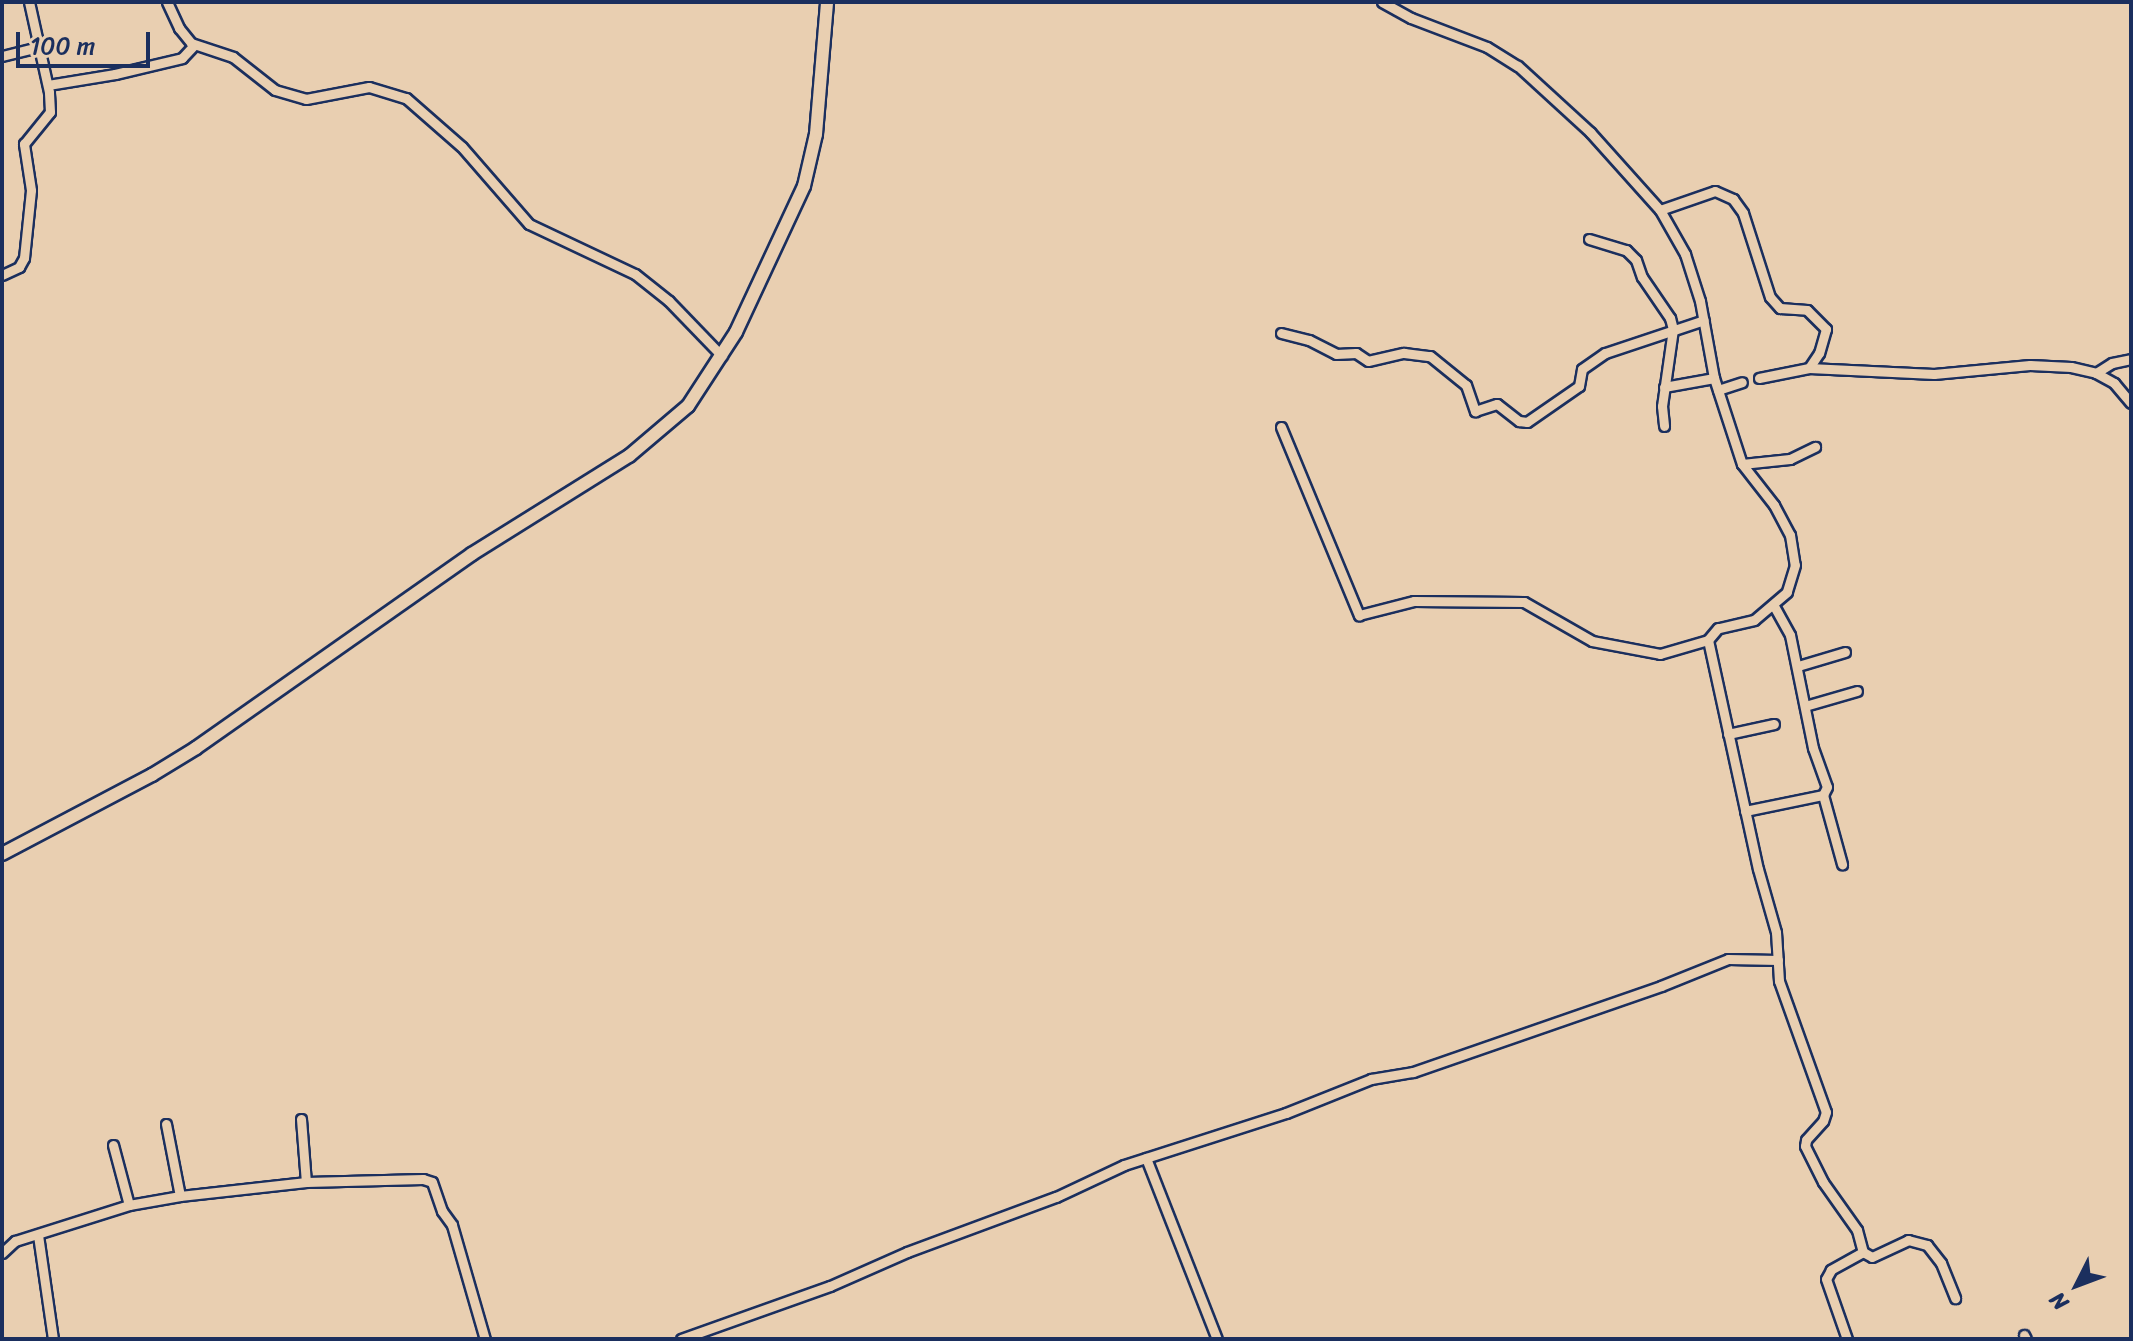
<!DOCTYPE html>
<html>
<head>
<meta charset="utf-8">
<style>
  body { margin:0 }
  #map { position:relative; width:2133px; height:1341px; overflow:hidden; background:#e9cfb1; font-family:Sriracha,sans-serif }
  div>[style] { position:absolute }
  .roads { filter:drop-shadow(2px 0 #1b2f5e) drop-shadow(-2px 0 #1b2f5e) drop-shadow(0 2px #1b2f5e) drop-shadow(0 -2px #1b2f5e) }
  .minor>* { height:9px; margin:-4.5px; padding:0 4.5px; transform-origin:4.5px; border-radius:4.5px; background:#e9cfb1 }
  .major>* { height:12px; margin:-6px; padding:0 6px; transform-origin:6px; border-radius:6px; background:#e9cfb1 }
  span { translate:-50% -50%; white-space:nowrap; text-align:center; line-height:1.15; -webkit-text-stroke:6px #e9cfb1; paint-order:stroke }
  .frame { position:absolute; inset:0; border:4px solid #1b2f5e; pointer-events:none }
  .north { position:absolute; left:2037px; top:1245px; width:80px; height:80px; -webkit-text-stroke:6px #e9cfb1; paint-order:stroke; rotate:228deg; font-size:22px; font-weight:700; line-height:32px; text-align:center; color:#1b2f5e }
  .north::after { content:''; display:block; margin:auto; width:28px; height:36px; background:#1b2f5e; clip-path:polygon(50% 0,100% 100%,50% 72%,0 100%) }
  .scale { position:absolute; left:16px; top:32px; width:134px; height:36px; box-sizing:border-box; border:4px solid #1b2f5e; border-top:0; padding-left:10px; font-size:24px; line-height:28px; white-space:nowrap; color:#1b2f5e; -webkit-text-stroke:6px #e9cfb1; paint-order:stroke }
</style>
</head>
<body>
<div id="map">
  <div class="roads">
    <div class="minor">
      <div style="left:167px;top:2px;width:29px;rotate:65deg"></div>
      <div style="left:179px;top:28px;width:19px;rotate:51deg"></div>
      <div style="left:191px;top:43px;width:44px;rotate:18.4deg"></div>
      <div style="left:233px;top:57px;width:53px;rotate:38.2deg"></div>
      <div style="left:275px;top:90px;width:32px;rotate:16deg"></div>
      <div style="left:306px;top:99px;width:64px;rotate:-10.8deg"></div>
      <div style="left:369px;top:87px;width:39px;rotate:17deg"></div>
      <div style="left:406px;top:98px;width:74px;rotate:41.2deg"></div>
      <div style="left:462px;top:147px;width:102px;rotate:49deg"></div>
      <div style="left:529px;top:224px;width:117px;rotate:25.3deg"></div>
      <div style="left:635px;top:274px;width:43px;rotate:38.5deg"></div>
      <div style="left:669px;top:301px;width:76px;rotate:46.1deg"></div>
      <div style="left:1382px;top:2px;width:33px;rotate:29deg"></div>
      <div style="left:1411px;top:18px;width:81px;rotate:20.9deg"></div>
      <div style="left:1487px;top:47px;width:36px;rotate:32deg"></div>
      <div style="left:1518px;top:66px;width:98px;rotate:42.5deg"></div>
      <div style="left:1590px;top:132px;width:105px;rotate:48.1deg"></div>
      <div style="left:1660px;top:210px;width:51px;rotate:60.4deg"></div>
      <div style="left:1685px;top:254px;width:49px;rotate:72.3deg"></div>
      <div style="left:1700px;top:301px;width:78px;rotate:79.7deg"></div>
      <div style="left:1714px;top:378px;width:90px;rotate:72deg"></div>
      <div style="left:1742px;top:464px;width:52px;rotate:52deg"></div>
      <div style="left:1774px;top:505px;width:34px;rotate:62deg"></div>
      <div style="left:1790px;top:535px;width:30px;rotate:81deg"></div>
      <div style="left:1795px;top:565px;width:28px;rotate:107deg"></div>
      <div style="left:1787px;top:592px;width:43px;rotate:139.7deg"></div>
      <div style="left:1754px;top:620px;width:37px;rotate:167deg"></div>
      <div style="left:1718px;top:628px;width:16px;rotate:130deg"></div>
      <div style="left:1708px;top:640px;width:234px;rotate:77.7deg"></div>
      <div style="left:1758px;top:869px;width:66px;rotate:74.1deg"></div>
      <div style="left:1776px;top:932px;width:49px;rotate:86.5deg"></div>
      <div style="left:1779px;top:981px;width:139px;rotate:70.3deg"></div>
      <div style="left:1826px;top:1112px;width:9px;rotate:108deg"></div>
      <div style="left:1823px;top:1121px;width:25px;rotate:132deg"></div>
      <div style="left:1806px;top:1140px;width:6px;rotate:99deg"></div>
      <div style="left:1805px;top:1146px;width:40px;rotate:63.4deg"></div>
      <div style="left:1823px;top:1182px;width:59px;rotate:54.7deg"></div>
      <div style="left:1857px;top:1230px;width:23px;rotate:75deg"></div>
      <div style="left:1863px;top:1252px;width:37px;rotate:151deg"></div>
      <div style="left:1831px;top:1270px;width:10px;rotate:119deg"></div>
      <div style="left:1826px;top:1279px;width:64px;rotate:70.7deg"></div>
      <div style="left:2px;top:56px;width:37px;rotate:-14deg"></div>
      <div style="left:48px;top:85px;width:68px;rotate:-9.3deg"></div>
      <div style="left:115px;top:74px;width:69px;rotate:-13.4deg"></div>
      <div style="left:182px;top:58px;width:18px;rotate:-47deg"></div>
      <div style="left:1660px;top:210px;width:58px;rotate:-19.1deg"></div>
      <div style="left:1715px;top:191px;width:20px;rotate:24deg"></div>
      <div style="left:1733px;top:199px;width:17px;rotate:54deg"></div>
      <div style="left:1743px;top:213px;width:88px;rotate:72.2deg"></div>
      <div style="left:1770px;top:297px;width:15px;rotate:48deg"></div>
      <div style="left:1780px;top:308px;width:27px;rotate:4deg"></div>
      <div style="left:1807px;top:310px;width:27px;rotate:45deg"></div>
      <div style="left:1826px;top:329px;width:25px;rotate:106deg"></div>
      <div style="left:1819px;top:353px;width:18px;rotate:124deg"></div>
      <div style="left:1589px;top:239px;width:39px;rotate:17deg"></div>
      <div style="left:1626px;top:250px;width:14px;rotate:45deg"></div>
      <div style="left:1636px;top:260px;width:18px;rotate:71deg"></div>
      <div style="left:1642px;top:277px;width:50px;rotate:55.7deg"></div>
      <div style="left:1670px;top:318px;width:11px;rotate:75deg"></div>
      <div style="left:1673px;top:329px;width:78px;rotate:98.1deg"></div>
      <div style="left:1662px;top:406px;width:20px;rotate:84deg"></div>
      <div style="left:2px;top:275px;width:19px;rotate:-25deg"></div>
      <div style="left:19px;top:267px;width:10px;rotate:-61deg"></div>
      <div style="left:24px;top:258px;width:68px;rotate:-84.1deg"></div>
      <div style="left:31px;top:190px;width:47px;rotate:-98.7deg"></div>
      <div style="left:24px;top:144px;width:41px;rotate:-50.9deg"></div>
      <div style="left:50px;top:112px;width:20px;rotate:-93deg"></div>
      <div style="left:49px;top:92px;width:92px;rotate:-102.5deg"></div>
      <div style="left:1281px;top:333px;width:29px;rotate:14deg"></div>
      <div style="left:1309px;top:340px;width:30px;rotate:27deg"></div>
      <div style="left:1336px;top:354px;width:20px;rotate:-3deg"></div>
      <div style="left:1356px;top:353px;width:14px;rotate:34deg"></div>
      <div style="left:1368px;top:361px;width:37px;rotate:-13deg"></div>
      <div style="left:1404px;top:353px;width:26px;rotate:7deg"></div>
      <div style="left:1430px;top:356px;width:46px;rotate:38.9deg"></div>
      <div style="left:1466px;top:385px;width:28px;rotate:71deg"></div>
      <div style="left:1475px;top:411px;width:23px;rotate:-18deg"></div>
      <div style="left:1497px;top:404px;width:28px;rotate:38deg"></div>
      <div style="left:1519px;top:421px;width:8px;rotate:7deg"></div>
      <div style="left:1527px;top:422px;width:63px;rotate:-34.7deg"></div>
      <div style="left:1579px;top:386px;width:17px;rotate:-80deg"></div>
      <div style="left:1582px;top:369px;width:28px;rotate:-35deg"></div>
      <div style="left:1605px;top:353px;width:104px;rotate:-18.4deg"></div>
      <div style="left:2096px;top:373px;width:19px;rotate:-32deg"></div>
      <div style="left:2112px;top:363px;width:19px;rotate:-12deg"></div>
      <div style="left:1759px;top:378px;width:51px;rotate:-11.3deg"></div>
      <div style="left:1809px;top:368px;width:125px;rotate:2.7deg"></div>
      <div style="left:1934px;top:374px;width:96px;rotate:-5.4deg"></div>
      <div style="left:2030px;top:365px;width:41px;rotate:2.8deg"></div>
      <div style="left:2071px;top:367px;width:26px;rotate:13deg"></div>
      <div style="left:2096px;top:373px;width:21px;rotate:29deg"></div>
      <div style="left:2114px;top:383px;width:26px;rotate:50deg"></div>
      <div style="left:1664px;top:387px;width:51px;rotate:-10.2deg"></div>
      <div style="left:1718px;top:390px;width:25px;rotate:-18deg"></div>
      <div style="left:1281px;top:427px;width:204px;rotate:67.5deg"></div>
      <div style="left:1359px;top:615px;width:57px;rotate:-14.3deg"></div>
      <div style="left:1414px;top:601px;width:110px;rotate:0.5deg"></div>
      <div style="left:1524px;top:602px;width:78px;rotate:29.8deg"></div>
      <div style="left:1592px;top:641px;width:69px;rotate:10.8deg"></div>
      <div style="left:1660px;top:654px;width:50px;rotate:-16.3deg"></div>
      <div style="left:1742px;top:464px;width:48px;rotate:-5.9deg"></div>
      <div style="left:1790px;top:459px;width:28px;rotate:-26deg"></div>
      <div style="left:1774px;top:606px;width:33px;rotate:61deg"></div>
      <div style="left:1790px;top:635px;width:115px;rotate:78.5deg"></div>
      <div style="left:1813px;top:748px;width:41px;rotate:70.3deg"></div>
      <div style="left:1827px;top:787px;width:9px;rotate:117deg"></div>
      <div style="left:1823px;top:795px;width:72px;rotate:74.6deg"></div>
      <div style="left:1798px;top:666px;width:49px;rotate:-16.6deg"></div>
      <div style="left:1805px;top:706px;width:54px;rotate:-16.1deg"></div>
      <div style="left:1728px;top:734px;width:47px;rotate:-12.3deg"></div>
      <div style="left:1745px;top:811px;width:80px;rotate:-11.6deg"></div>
      <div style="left:301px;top:1119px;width:63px;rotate:85.5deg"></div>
      <div style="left:166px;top:1124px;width:73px;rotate:79deg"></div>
      <div style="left:113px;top:1145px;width:62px;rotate:75.1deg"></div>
      <div style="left:1146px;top:1158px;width:194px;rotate:68.6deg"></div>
      <div style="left:38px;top:1235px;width:105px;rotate:81.8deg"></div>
      <div style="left:1863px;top:1252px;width:10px;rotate:29deg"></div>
      <div style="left:1872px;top:1257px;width:40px;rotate:-25deg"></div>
      <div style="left:1908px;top:1240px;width:20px;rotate:15deg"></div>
      <div style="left:1927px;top:1245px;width:23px;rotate:52deg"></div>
      <div style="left:1941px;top:1263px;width:38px;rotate:68deg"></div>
      <div style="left:2px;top:1253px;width:18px;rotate:-43deg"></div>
      <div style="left:15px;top:1241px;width:120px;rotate:-17.5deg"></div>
      <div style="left:129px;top:1205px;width:52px;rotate:-10deg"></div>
      <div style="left:180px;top:1196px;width:127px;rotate:-6.3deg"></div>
      <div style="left:306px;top:1182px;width:117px;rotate:-1.5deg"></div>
      <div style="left:423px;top:1179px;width:9px;rotate:18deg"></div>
      <div style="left:432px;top:1182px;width:31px;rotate:71deg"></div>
      <div style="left:442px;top:1211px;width:17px;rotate:54deg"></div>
      <div style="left:452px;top:1225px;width:119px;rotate:73.9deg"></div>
      <div style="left:2024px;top:1335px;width:4px;rotate:63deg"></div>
      <div style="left:681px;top:1339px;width:158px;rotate:-19.6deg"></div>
      <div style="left:830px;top:1286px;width:84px;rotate:-23.8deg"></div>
      <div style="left:907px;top:1252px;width:159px;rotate:-20.3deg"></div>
      <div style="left:1056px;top:1197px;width:75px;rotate:-25.2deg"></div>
      <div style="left:1124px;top:1165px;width:170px;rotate:-17.8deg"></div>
      <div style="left:1286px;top:1113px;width:92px;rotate:-21.8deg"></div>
      <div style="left:1371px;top:1079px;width:43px;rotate:-9.5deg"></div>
      <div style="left:1413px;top:1072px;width:262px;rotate:-19.1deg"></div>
      <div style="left:1661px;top:986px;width:72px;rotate:-21.9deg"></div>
      <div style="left:1728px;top:959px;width:50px;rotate:1.1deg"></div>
    </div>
    <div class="major">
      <div style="left:2px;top:854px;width:170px;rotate:-27.8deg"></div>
      <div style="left:152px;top:775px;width:52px;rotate:-31.5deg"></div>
      <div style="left:196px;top:748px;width:337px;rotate:-35.1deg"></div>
      <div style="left:472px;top:554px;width:185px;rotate:-32deg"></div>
      <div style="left:629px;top:456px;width:77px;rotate:-40.3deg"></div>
      <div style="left:688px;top:406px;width:88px;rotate:-57deg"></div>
      <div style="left:736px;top:332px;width:161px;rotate:-65deg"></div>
      <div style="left:804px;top:186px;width:53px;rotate:-77deg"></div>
      <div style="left:816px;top:134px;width:132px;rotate:-85.2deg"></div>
    </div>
  </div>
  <div class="frame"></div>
  <div class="north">N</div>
  <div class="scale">100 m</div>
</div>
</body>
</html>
